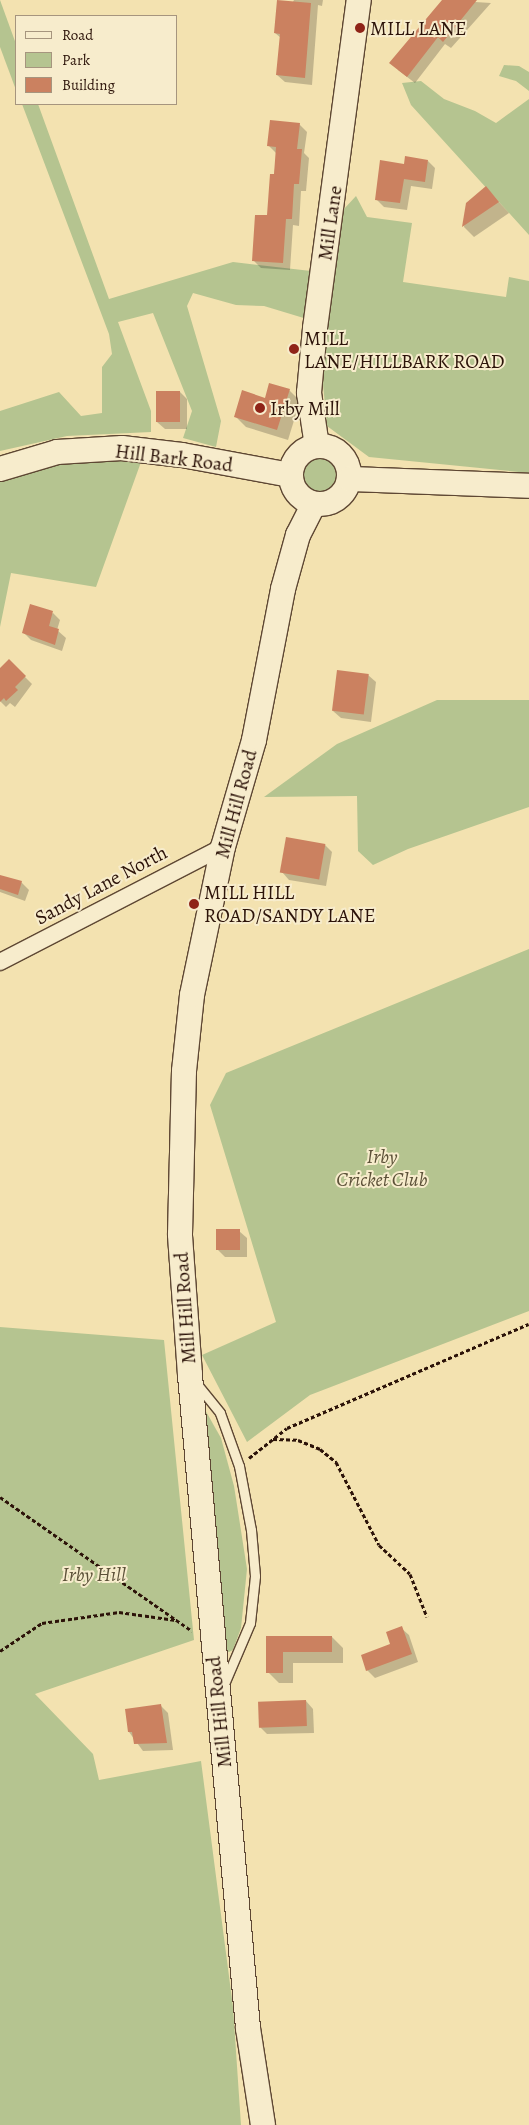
<!DOCTYPE html>
<html>
<head>
<meta charset="utf-8">
<style>
  body { margin:0 }
  #map { position:relative; width:529px; height:2125px; overflow:hidden; background:#f3e2b0; font-family:Alegreya,serif }
  div>[style] { position:absolute }
  .green>* { inset:0; background:#b5c490 }
  .round { border-radius:50% }
  .shadow>* { inset:0; background:#0003 }
  .building>* { inset:0; background:#cb8160; transform-origin:0 0 }
  .path>* { height:3px; margin-top:-1.5px; transform-origin:0; background:repeating-linear-gradient(90deg,#2c1309 0 4px,transparent 0 6.5px) }
  .roads { filter:drop-shadow(1px 0 #5e4733) drop-shadow(-1px 0 #5e4733) drop-shadow(0 1px #5e4733) drop-shadow(0 -1px #5e4733) }
  .lane>* { height:9px; margin:-4.5px; padding:0 4.5px; transform-origin:4.5px; border-radius:4.5px; background:#f7eccc }
  .street>* { height:16px; margin:-8px; padding:0 8px; transform-origin:8px; border-radius:8px; background:#f7eccc }
  .secondary>* { height:24px; margin:-12px; padding:0 12px; transform-origin:12px; border-radius:12px; background:#f7eccc }
  .secondary>.ring { margin:-12px; padding:0; box-sizing:content-box; background:none; border:24px solid #f7eccc; border-radius:50% }
  .dots>* { width:14px; height:14px; translate:-50% -50%; box-sizing:border-box; border:2px solid #f7eccc; border-radius:50% }
  span { translate:-50% -50%; white-space:nowrap; text-align:center; line-height:1.15; -webkit-text-stroke:4px #f7eccc; paint-order:stroke }
  .poi-label { font-size:20px; color:#2c1309 }
  .left { translate:0 -50%; text-align:left }
  .street-label { font-size:20px; color:#2c1309 }
  .park-label { font-size:20px; color:#5c5138; font-style:italic }
  .legend { position:absolute; left:15px; top:15px; width:162px; height:90px; box-sizing:border-box; background:#f7eccc; border:1px solid #a6957e; margin:0; padding:6px 9px; list-style:none; font-size:15px; color:#2c1309 }
  .legend li { display:flex; align-items:center; gap:10px; height:25px }
  .legend b { width:25px; border:1px solid #a6957e }
</style>
</head>
<body>
<div id="map">
  <div class="green">
    <div style="clip-path:polygon(0 0,16px 44px,16px 90px,0 47px)"></div>
    <div style="clip-path:polygon(504px 65px,519px 66px,529px 72px,529px 91px,516px 81px,499px 76px)"></div>
    <div style="clip-path:polygon(421px 81px,444px 99px,475px 111px,496px 123px,529px 99px,529px 235px,411px 105px,402px 83px)"></div>
    <div style="clip-path:polygon(22px 104px,38px 104px,109px 299px,233px 262px,311px 271px,307px 319px,264px 306px,236px 305px,193px 293px,187px 306px,221px 421px,216px 447px,183px 438px,192px 411px,153px 313px,118px 322px,151px 411px,151px 432px,67px 436px,0 451px,0 411px,59px 392px,81px 416px,102px 413px,102px 367px,112px 354px,109px 334px)"></div>
    <div style="clip-path:polygon(356px 196px,367px 217px,412px 223px,403px 282px,506px 297px,509px 277px,529px 281px,529px 473px,369px 457px,327px 426px,323px 384px,331px 294px,344px 209px)"></div>
    <div class="round" style="left:302px;top:458px;width:34px;height:34px"></div>
    <div style="clip-path:polygon(129px 460px,141px 462px,96px 587px,11px 573px,0 627px,0 475px,43px 462px)"></div>
    <div style="clip-path:polygon(437px 700px,529px 700px,529px 807px,408px 849px,373px 865px,358px 851px,357px 796px,264px 797px,337px 744px)"></div>
    <div style="clip-path:polygon(529px 949px,529px 1311px,310px 1395px,247px 1442px,202px 1355px,276px 1322px,210px 1105px,226px 1073px)"></div>
    <div style="clip-path:polygon(0 1327px,164px 1340px,194px 1640px,35px 1694px,93px 1754px,99px 1780px,201px 1761px,233px 2007px,241px 2125px,0 2125px)"></div>
    <div style="clip-path:polygon(204px 1408px,221px 1438px,234px 1486px,247px 1569px,241px 1628px,233px 1650px,229px 1652px,224px 1651px)"></div>
  </div>
  <div class="shadow">
    <div style="clip-path:polygon(294px 0,323px 0,322px 6px,318px 5px,312px 85px,285px 82px,277px 75px,281px 38px,275px 33px)"></div>
    <div style="clip-path:polygon(444px 0,491px 3px,451px 48px,445px 44px,415px 83px,398px 70px)"></div>
    <div style="clip-path:polygon(299px 124px,307px 132px,304px 153px,309px 158px,306px 191px,301px 191px,299px 226px,293px 225px,290px 270px,261px 268px,253px 260px,268px 217px,277px 154px,269px 146px)"></div>
    <div style="clip-path:polygon(428px 161px,435px 168px,432px 189px,411px 186px,407px 210px,384px 207px,376px 199px)"></div>
    <div style="clip-path:polygon(486px 188px,509px 213px,474px 237px,464px 227px,467px 204px)"></div>
    <div style="clip-path:polygon(289px 390px,300px 401px,288px 440px,246px 427px,235px 416px)"></div>
    <div style="clip-path:polygon(180px 392px,187px 399px,187px 429px,165px 429px,157px 422px)"></div>
    <div style="clip-path:polygon(53px 613px,60px 620px,57px 630px,66px 638px,62px 651px,31px 640px,23px 632px)"></div>
    <div style="clip-path:polygon(9px 661px,32px 684px,15px 707px,10px 703px,6px 707px,0 701px,0 670px)"></div>
    <div style="clip-path:polygon(368px 675px,376px 682px,371px 722px,341px 718px,333px 711px)"></div>
    <div style="clip-path:polygon(325px 845px,332px 852px,326px 886px,289px 880px,282px 872px)"></div>
    <div style="clip-path:polygon(0 876px,21px 882px,29px 890px,25px 901px,0 892px)"></div>
    <div style="clip-path:polygon(239px 1231px,247px 1238px,247px 1257px,225px 1257px,218px 1250px)"></div>
    <div style="clip-path:polygon(401px 1628px,409px 1635px,418px 1662px,375px 1678px,367px 1670px,392px 1645px)"></div>
    <div style="clip-path:polygon(268px 1637px,332px 1637px,343px 1648px,343px 1663px,293px 1663px,293px 1683px,279px 1683px,268px 1672px)"></div>
    <div style="clip-path:polygon(306px 1701px,313px 1709px,314px 1733px,267px 1734px,260px 1727px)"></div>
    <div style="clip-path:polygon(161px 1706px,168px 1713px,173px 1750px,143px 1751px,129px 1732px)"></div>
  </div>
  <div class="building">
    <div style="clip-path:polygon(277px 0,311px 3px,305px 78px,276px 75px,280px 34px,274px 33px)"></div>
    <div style="clip-path:polygon(442px 0,477px 0,443px 42px,438px 37px,407px 77px,389px 63px)"></div>
    <div style="clip-path:polygon(270px 120px,300px 123px,297px 149px,302px 149px,299px 184px,294px 184px,292px 219px,286px 219px,283px 263px,252px 261px,255px 215px,267px 215px,270px 174px,274px 174px,276px 147px,267px 146px)"></div>
    <div style="clip-path:polygon(405px 156px,428px 160px,425px 182px,404px 179px,400px 203px,375px 200px,380px 160px,404px 164px)"></div>
    <div style="clip-path:polygon(486px 186px,499px 202px,462px 227px,466px 203px)"></div>
    <div style="clip-path:polygon(269px 383px,290px 389px,277px 430px,234px 417px,242px 390px,265px 398px)"></div>
    <div style="left:156px;top:391px;width:24px;height:31px"></div>
    <div style="clip-path:polygon(30px 604px,53px 611px,49px 626px,59px 629px,55px 645px,22px 633px)"></div>
    <div style="clip-path:polygon(9px 659px,26px 676px,15px 687px,18px 690px,6px 701px,4px 698px,0 702px,0 668px)"></div>
    <div style="left:337px;top:670px;width:32px;height:41px;rotate:7deg"></div>
    <div style="left:286px;top:837px;width:40px;height:36px;rotate:10deg"></div>
    <div style="clip-path:polygon(0 875px,22px 881px,18px 895px,0 889px)"></div>
    <div style="left:216px;top:1229px;width:24px;height:21px"></div>
    <div style="clip-path:polygon(402px 1626px,412px 1654px,366px 1671px,361px 1655px,390px 1644px,386px 1632px)"></div>
    <div style="clip-path:polygon(266px 1636px,332px 1636px,332px 1652px,283px 1652px,283px 1673px,266px 1673px)"></div>
    <div style="left:306px;top:1700px;width:26px;height:48px;rotate:88deg"></div>
    <div style="clip-path:polygon(161px 1704px,167px 1743px,134px 1744px,132px 1732px,128px 1732px,125px 1709px)"></div>
  </div>
  <div class="path">
    <div style="left:273px;top:1439px;width:25px;rotate:2deg"></div>
    <div style="left:298px;top:1440px;width:24px;rotate:22deg"></div>
    <div style="left:320px;top:1449px;width:21px;rotate:39deg"></div>
    <div style="left:336px;top:1462px;width:93px;rotate:62.6deg"></div>
    <div style="left:379px;top:1545px;width:42px;rotate:43.1deg"></div>
    <div style="left:410px;top:1574px;width:46px;rotate:68.4deg"></div>
    <div style="left:249px;top:1458px;width:48px;rotate:-38.3deg"></div>
    <div style="left:287px;top:1428px;width:263px;rotate:-23.3deg"></div>
    <div style="left:0;top:1497px;width:234px;rotate:34.9deg"></div>
    <div style="left:0;top:1651px;width:50px;rotate:-33.7deg"></div>
    <div style="left:42px;top:1623px;width:78px;rotate:-8.1deg"></div>
    <div style="left:119px;top:1612px;width:57px;rotate:8.1deg"></div>
  </div>
  <div class="roads">
    <div class="lane">
      <div style="left:196px;top:1383px;width:38px;rotate:51deg"></div>
      <div style="left:220px;top:1413px;width:56px;rotate:70.3deg"></div>
      <div style="left:239px;top:1466px;width:65px;rotate:79.4deg"></div>
      <div style="left:251px;top:1530px;width:46px;rotate:85deg"></div>
      <div style="left:255px;top:1576px;width:47px;rotate:96.1deg"></div>
      <div style="left:250px;top:1623px;width:66px;rotate:113.1deg"></div>
    </div>
    <div class="street">
      <div style="left:0;top:962px;width:251px;rotate:-27.3deg"></div>
    </div>
    <div class="secondary">
      <div style="left:317px;top:446px;width:54px;rotate:-98.6deg"></div>
      <div style="left:309px;top:393px;width:65px;rotate:-84.7deg"></div>
      <div style="left:315px;top:328px;width:331px;rotate:-82.4deg"></div>
      <div class="ring" style="left:291px;top:446px;width:34px;height:34px"></div>
      <div style="left:0;top:469px;width:59px;rotate:-16.6deg"></div>
      <div style="left:57px;top:452px;width:65px;rotate:-3.5deg"></div>
      <div style="left:122px;top:448px;width:60px;rotate:6.7deg"></div>
      <div style="left:182px;top:455px;width:110px;rotate:10.5deg"></div>
      <div style="left:350px;top:479px;width:179px;rotate:2.2deg"></div>
      <div style="left:263px;top:2125px;width:98px;rotate:-98.8deg"></div>
      <div style="left:248px;top:2028px;width:656px;rotate:-95.08deg"></div>
      <div style="left:190px;top:1375px;width:141px;rotate:-94.1deg"></div>
      <div style="left:180px;top:1234px;width:163px;rotate:-88.6deg"></div>
      <div style="left:184px;top:1071px;width:76px;rotate:-84deg"></div>
      <div style="left:192px;top:995px;width:151px;rotate:-78.2deg"></div>
      <div style="left:223px;top:847px;width:111px;rotate:-73.8deg"></div>
      <div style="left:254px;top:740px;width:154px;rotate:-79.1deg"></div>
      <div style="left:283px;top:589px;width:56px;rotate:-74.5deg"></div>
      <div style="left:298px;top:535px;width:35px;rotate:-63deg"></div>
    </div>
  </div>
  <div class="dots">
    <div style="left:360px;top:28px;background:#8f2418"></div>
    <div style="left:294px;top:349px;background:#8f2418"></div>
    <div style="left:260px;top:408px;background:#8f2418"></div>
    <div style="left:194px;top:904px;background:#8f2418"></div>
  </div>
  <div class="poi-label">
    <span class="left" style="left:370px;top:28px">MILL LANE</span>
    <span class="left" style="left:304px;top:350px">MILL<br>LANE/HILLBARK ROAD</span>
    <span class="left" style="left:270px;top:408px">Irby Mill</span>
    <span class="left" style="left:204px;top:904px">MILL HILL<br>ROAD/SANDY LANE</span>
  </div>
  <div class="street-label">
    <span style="left:330px;top:223px;rotate:-82deg">Mill Lane</span>
    <span style="left:174px;top:458px;rotate:7deg">Hill Bark Road</span>
    <span style="left:236px;top:804px;rotate:-75deg">Mill Hill Road</span>
    <span style="left:101px;top:885px;rotate:-28deg">Sandy Lane North</span>
    <span style="left:185px;top:1308px;rotate:-94deg">Mill Hill Road</span>
    <span style="left:219px;top:1712px;rotate:-96deg">Mill Hill Road</span>
  </div>
  <div class="park-label">
    <span style="left:382px;top:1168px">Irby<br>Cricket Club</span>
    <span style="left:94px;top:1574px">Irby Hill</span>
  </div>
  <ul class="legend">
  <li><b style="height:6px;background:#f7eccc"></b>Road</li>
  <li><b style="height:14px;background:#b5c490"></b>Park</li>
  <li><b style="height:14px;background:#cb8160"></b>Building</li>
  </ul>
</div>
</body>
</html>
